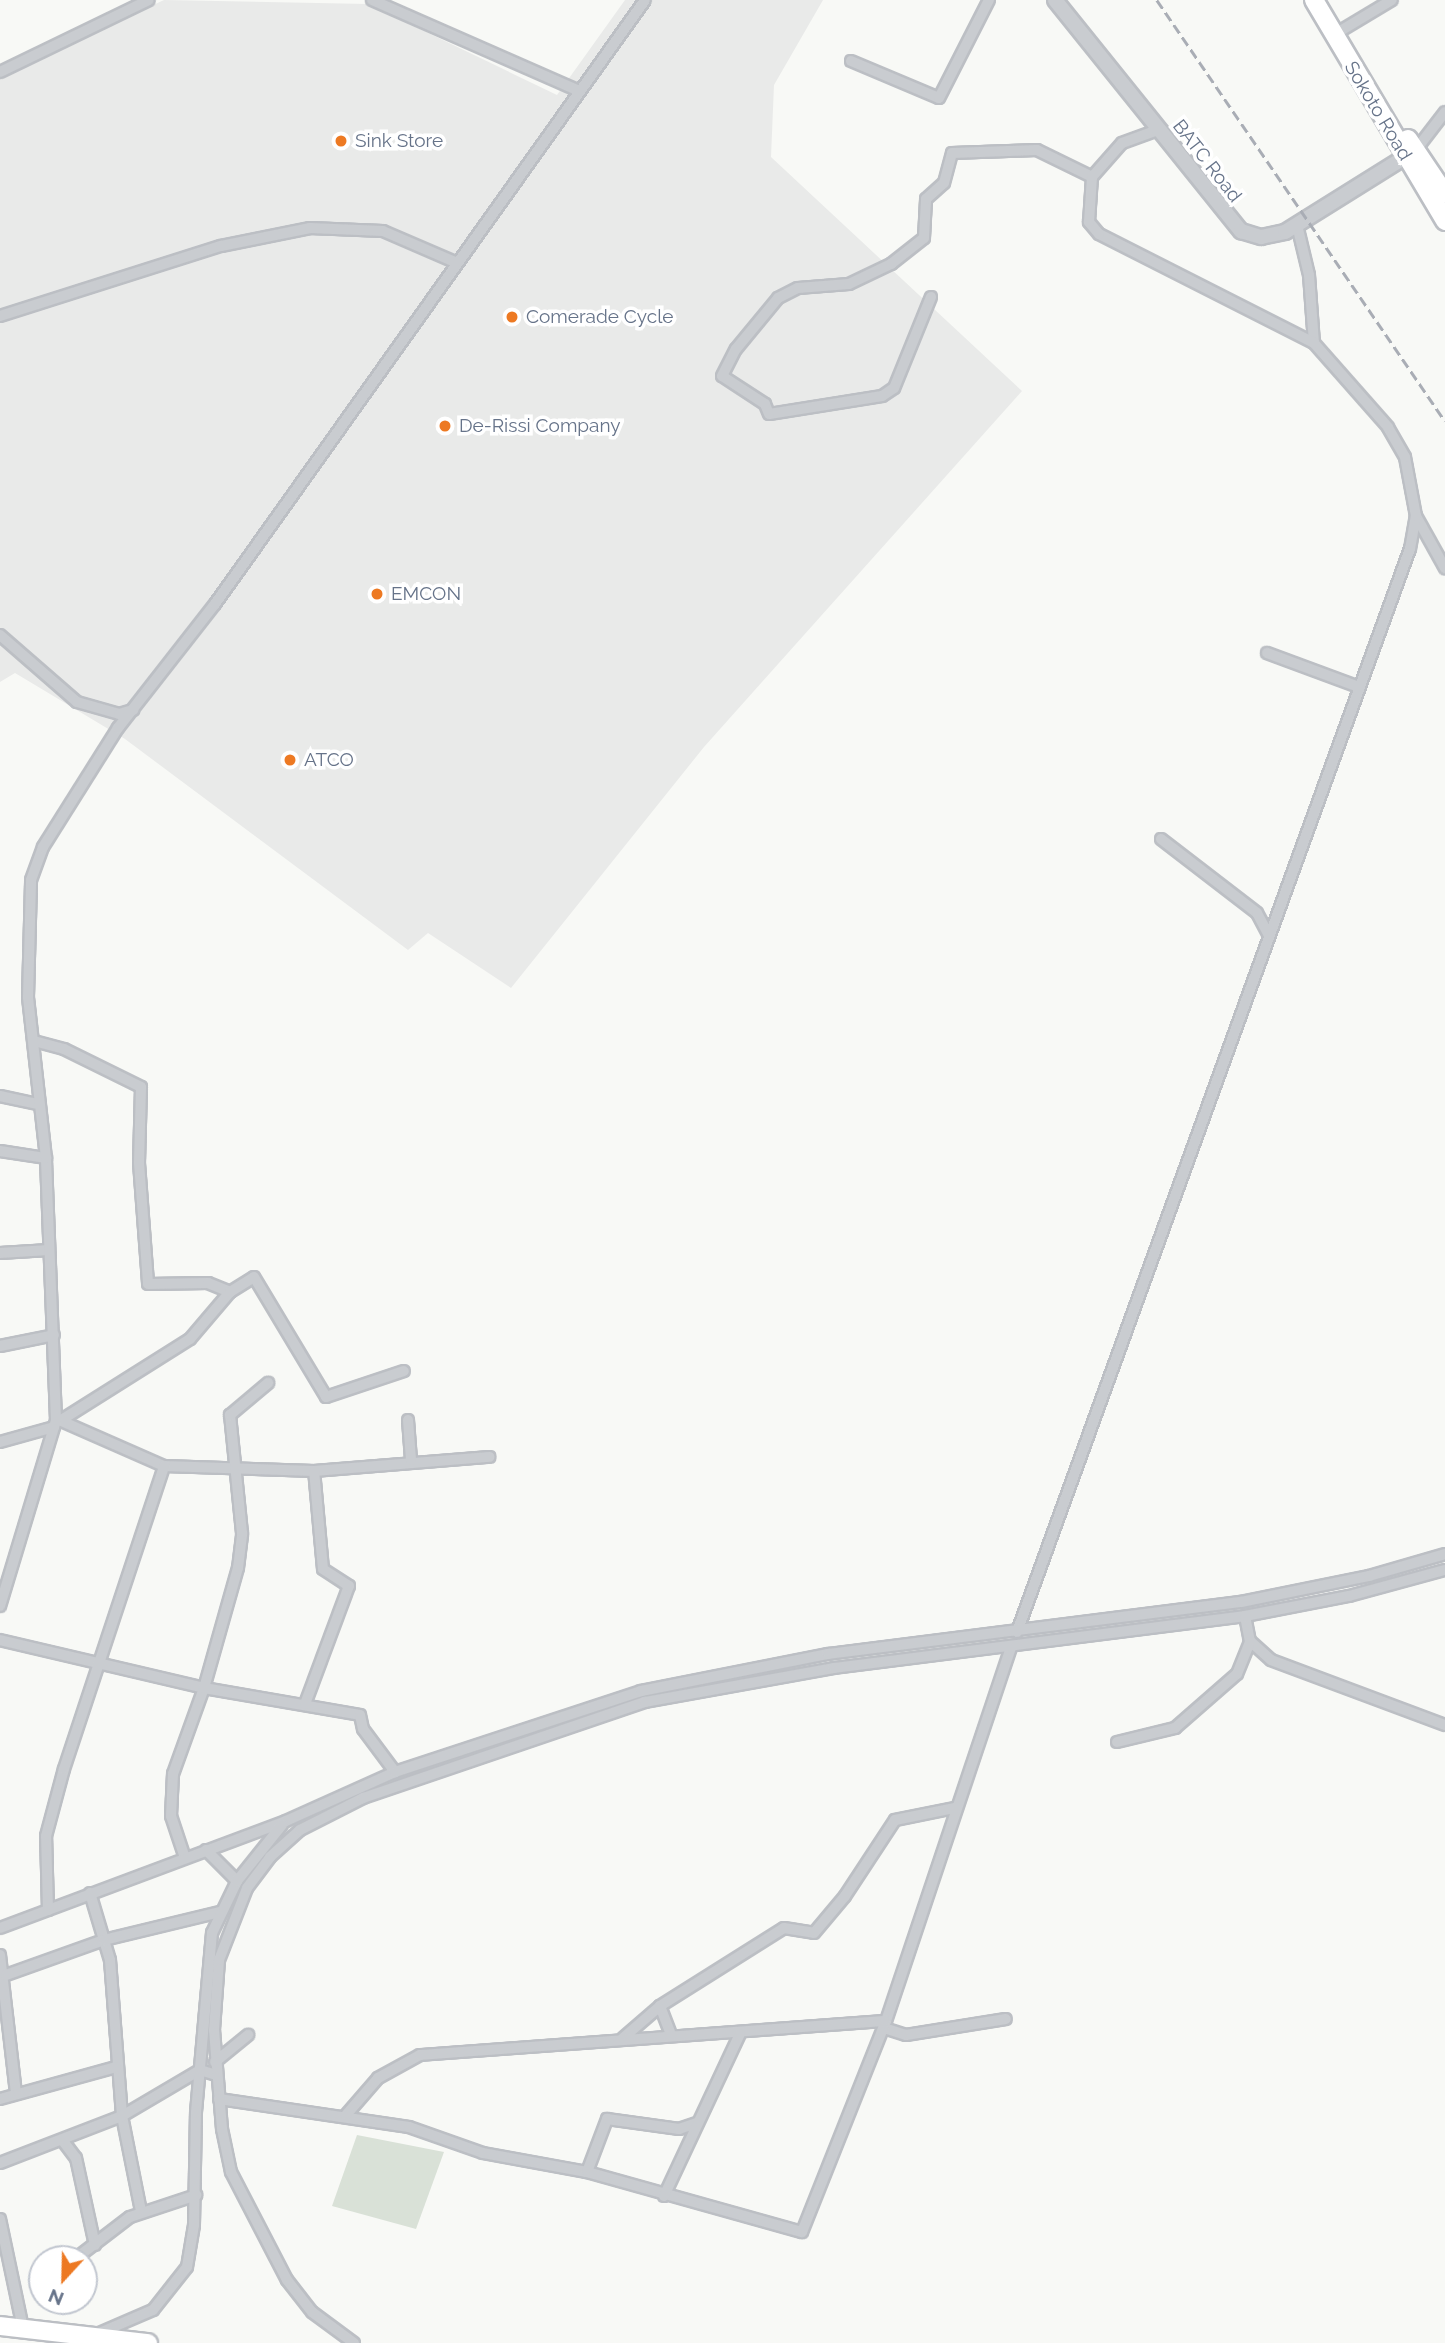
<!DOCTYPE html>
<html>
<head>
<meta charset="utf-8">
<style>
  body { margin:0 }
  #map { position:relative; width:1445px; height:2343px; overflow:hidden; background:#f8f9f6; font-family:Raleway,sans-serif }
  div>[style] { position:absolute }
  .built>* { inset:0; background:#e9eae9 }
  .green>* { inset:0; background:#d9e1d7 }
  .roads { filter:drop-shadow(2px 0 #bcbfc4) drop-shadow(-2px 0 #bcbfc4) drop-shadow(0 2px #bcbfc4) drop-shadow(0 -2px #bcbfc4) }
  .minor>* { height:10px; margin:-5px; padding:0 5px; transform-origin:5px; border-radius:5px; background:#c9ccd0 }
  .tertiary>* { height:14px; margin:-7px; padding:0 7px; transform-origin:7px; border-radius:7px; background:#c9ccd0 }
  .primary>* { height:18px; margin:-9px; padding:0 9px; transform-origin:9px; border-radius:9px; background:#fff }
  .trunk>* { height:18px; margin:-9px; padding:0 9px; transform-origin:9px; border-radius:9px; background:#fff }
  .rail>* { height:2.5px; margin-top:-1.25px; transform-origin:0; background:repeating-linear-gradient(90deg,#a9adb5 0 10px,transparent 0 15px) }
  .dots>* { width:19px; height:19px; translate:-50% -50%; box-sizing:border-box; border:4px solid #fff; border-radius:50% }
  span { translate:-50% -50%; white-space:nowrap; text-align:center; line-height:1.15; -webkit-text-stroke:7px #fff; paint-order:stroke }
  .street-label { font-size:19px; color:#667389 }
  .poi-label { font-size:19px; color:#667389 }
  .left { translate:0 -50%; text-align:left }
  .north { position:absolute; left:28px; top:2245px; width:70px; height:70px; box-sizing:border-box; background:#fff; border:2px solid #c2c7d0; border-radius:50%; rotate:202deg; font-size:19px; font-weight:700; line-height:28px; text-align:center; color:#667389 }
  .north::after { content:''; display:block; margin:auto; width:24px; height:32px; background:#ed7922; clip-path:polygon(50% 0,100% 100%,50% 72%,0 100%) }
</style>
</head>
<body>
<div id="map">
  <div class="built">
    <div style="clip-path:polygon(164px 0,368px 4px,557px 95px,625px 0,823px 0,774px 85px,771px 157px,1022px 391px,704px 747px,511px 988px,428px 933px,408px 950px,125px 739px,15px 673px,0 682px,0 77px)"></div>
  </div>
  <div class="green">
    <div style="clip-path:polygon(357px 2135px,444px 2152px,416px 2229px,332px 2206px)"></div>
  </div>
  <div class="roads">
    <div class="minor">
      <div style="left:372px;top:0;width:226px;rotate:23.7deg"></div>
      <div style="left:1342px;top:30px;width:58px;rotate:-31deg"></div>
      <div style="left:851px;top:61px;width:95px;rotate:22.8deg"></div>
      <div style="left:939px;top:98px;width:110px;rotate:-63deg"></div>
      <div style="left:0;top:72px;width:165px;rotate:-25.8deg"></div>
      <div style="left:1415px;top:151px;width:49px;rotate:-52.4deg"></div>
      <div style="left:1297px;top:225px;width:51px;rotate:76.5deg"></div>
      <div style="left:1309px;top:275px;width:68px;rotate:85.8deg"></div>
      <div style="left:931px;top:297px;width:98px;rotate:112.1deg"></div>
      <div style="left:894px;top:388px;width:14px;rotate:146deg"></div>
      <div style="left:882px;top:396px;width:114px;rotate:170.9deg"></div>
      <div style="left:769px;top:414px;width:11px;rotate:-112deg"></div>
      <div style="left:765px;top:404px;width:51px;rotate:-146.9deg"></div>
      <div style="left:722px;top:376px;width:30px;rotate:-63deg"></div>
      <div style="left:736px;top:349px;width:66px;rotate:-50.5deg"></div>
      <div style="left:778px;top:298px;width:22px;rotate:-27deg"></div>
      <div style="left:798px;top:288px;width:51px;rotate:-4.5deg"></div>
      <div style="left:849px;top:284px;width:47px;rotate:-25.5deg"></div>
      <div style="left:891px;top:264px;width:42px;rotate:-38.2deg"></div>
      <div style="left:924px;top:238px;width:39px;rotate:-87deg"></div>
      <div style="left:926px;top:199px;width:24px;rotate:-42deg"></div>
      <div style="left:944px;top:183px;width:31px;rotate:-75deg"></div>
      <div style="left:952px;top:153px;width:85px;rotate:-2deg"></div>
      <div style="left:1037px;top:150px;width:61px;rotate:26.1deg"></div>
      <div style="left:0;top:316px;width:232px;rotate:-17.6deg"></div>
      <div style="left:221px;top:246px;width:91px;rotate:-11.4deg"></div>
      <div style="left:310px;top:228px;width:73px;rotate:2.4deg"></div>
      <div style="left:383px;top:231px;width:78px;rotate:23.3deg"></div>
      <div style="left:1416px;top:516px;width:60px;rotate:60.9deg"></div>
      <div style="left:0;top:635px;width:102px;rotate:41deg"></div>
      <div style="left:77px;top:702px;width:44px;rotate:15.9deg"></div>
      <div style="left:119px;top:714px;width:15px;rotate:-16deg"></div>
      <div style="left:1267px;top:653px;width:98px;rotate:20.3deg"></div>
      <div style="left:1161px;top:839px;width:121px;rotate:37.6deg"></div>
      <div style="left:1257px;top:913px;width:26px;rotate:62deg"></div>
      <div style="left:34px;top:1041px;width:31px;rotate:15deg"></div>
      <div style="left:64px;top:1049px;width:86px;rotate:26.3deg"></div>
      <div style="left:141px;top:1087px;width:76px;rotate:91.5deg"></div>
      <div style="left:139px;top:1163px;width:121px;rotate:85.7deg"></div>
      <div style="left:148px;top:1284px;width:60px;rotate:-1deg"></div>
      <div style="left:208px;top:1283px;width:24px;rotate:22deg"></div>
      <div style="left:0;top:1096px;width:40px;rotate:12deg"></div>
      <div style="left:0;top:1151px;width:47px;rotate:8.7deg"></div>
      <div style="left:0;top:1253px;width:49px;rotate:-3.5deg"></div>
      <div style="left:0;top:1346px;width:55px;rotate:-11.5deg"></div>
      <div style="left:63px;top:1419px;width:150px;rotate:-32.2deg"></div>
      <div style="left:190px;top:1339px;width:62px;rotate:-49.6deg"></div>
      <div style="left:230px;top:1292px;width:28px;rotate:-32deg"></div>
      <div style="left:254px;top:1277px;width:140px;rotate:59deg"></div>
      <div style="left:326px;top:1397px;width:82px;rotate:-18.4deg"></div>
      <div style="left:59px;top:1420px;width:115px;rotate:23.7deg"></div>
      <div style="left:164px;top:1466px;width:150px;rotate:1.9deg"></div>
      <div style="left:314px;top:1471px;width:176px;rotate:-4.6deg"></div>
      <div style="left:408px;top:1420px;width:40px;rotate:85.7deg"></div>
      <div style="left:0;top:1442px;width:56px;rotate:-15.5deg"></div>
      <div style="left:0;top:1606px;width:194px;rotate:-73.2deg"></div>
      <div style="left:56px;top:1420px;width:262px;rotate:-92.2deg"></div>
      <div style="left:46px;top:1158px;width:162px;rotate:-96.4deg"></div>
      <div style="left:28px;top:997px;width:117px;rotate:-88.5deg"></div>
      <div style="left:31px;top:880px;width:35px;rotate:-70deg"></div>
      <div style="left:43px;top:847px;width:141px;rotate:-57.8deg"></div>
      <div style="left:118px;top:728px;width:157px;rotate:-52deg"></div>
      <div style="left:215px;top:604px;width:741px;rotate:-54.55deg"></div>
      <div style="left:1245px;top:1616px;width:25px;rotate:79deg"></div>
      <div style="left:1250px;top:1641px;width:28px;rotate:42deg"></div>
      <div style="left:1271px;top:1660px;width:186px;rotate:20.5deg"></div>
      <div style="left:1017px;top:1632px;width:1152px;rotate:-70.06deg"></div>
      <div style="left:1410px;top:549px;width:34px;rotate:-80deg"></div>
      <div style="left:1416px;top:516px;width:60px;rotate:-100.6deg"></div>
      <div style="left:1405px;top:457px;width:34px;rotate:-120deg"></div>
      <div style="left:1388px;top:427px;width:112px;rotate:-131.4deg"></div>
      <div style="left:1314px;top:343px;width:241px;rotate:-153.1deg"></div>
      <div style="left:1099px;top:234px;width:16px;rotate:-130deg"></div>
      <div style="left:1089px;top:222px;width:45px;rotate:-86.2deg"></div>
      <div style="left:1092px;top:177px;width:45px;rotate:-48.6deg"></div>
      <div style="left:1122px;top:143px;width:38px;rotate:-20deg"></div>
      <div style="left:0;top:1640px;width:210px;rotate:13.2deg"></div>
      <div style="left:204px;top:1688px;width:158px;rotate:9.8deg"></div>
      <div style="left:360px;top:1715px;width:14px;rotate:78deg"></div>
      <div style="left:363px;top:1729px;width:54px;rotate:53.3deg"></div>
      <div style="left:305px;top:1704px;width:126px;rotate:-69.6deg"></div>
      <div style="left:349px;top:1586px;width:31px;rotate:-147deg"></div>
      <div style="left:323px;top:1569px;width:98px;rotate:-95.2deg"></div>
      <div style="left:1117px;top:1742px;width:60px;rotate:-13.6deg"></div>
      <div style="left:1175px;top:1728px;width:82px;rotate:-41.1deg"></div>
      <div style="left:1237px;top:1674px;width:35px;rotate:-68deg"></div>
      <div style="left:206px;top:1850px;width:44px;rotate:45deg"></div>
      <div style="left:185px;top:1858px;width:44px;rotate:-108.4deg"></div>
      <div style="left:171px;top:1816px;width:42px;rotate:-87.3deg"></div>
      <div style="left:173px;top:1774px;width:91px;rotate:-70.2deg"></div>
      <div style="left:204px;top:1688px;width:125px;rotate:-74.2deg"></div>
      <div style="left:238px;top:1568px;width:35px;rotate:-83deg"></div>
      <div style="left:242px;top:1533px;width:119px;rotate:-95.8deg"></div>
      <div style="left:230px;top:1415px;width:50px;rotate:-40.1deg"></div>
      <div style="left:90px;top:1893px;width:70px;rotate:73.4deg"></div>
      <div style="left:110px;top:1960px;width:156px;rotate:85.6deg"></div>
      <div style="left:122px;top:2116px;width:97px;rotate:78.7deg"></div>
      <div style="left:48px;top:1910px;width:74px;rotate:-91.5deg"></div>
      <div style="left:46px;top:1836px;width:69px;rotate:-75deg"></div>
      <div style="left:64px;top:1769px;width:319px;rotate:-71.7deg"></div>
      <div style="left:0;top:1928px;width:305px;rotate:-20.5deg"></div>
      <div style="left:286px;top:1821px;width:120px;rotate:-24.2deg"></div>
      <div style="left:395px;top:1772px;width:259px;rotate:-18.2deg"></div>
      <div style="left:641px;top:1691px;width:191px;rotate:-11.2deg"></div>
      <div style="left:828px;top:1654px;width:416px;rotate:-7.2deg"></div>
      <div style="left:1241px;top:1602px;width:131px;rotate:-11.5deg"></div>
      <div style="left:1369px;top:1576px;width:79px;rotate:-16.1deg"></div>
      <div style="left:0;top:1955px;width:140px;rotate:83.4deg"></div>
      <div style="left:6px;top:1975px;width:104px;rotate:-19.7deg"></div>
      <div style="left:104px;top:1940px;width:119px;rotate:-13.6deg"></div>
      <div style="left:660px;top:2006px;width:30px;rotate:69deg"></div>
      <div style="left:884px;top:2028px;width:23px;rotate:18deg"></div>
      <div style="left:906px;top:2035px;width:101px;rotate:-9.1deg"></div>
      <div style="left:623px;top:2038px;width:49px;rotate:-40.9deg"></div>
      <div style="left:660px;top:2006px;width:146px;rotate:-32.2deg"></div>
      <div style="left:784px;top:1928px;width:30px;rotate:9deg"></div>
      <div style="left:814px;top:1933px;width:48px;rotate:-50deg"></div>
      <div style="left:845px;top:1896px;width:91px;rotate:-56.7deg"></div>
      <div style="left:895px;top:1820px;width:60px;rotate:-11.5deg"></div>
      <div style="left:215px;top:2062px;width:43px;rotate:-39.3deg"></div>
      <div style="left:0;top:2099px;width:120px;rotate:-15.4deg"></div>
      <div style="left:219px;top:2099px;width:192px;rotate:8.4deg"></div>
      <div style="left:409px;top:2127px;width:78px;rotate:19.4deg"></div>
      <div style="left:483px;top:2153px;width:106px;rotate:10.4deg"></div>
      <div style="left:587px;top:2172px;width:223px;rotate:15.6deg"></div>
      <div style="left:802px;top:2232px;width:227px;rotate:-68.3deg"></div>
      <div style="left:886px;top:2021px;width:394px;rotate:-71.5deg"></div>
      <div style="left:346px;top:2115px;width:49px;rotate:-49.1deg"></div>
      <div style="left:378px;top:2078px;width:48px;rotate:-28.7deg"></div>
      <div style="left:420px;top:2055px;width:467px;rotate:-4.2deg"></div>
      <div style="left:63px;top:2141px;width:21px;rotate:53deg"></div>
      <div style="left:76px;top:2158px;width:89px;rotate:77.7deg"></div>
      <div style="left:0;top:2163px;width:131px;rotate:-21.1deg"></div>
      <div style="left:122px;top:2116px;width:91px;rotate:-30.5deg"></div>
      <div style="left:200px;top:2070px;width:17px;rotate:17deg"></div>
      <div style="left:587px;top:2172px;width:57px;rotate:-69.3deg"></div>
      <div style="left:607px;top:2119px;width:73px;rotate:7.9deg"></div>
      <div style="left:679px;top:2129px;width:18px;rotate:-19deg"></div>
      <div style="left:664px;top:2196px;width:179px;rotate:-64.9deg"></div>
      <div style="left:0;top:2219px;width:111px;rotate:78.1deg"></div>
      <div style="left:75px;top:2259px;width:69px;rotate:-37.4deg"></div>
      <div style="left:130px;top:2217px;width:70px;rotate:-18.4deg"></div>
      <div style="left:97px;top:2334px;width:61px;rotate:-23.2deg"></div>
      <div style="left:153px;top:2310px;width:55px;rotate:-51.7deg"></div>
      <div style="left:187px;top:2267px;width:43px;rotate:-80.5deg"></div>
      <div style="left:194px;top:2225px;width:113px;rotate:-89deg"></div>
      <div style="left:196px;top:2112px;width:180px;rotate:-84.9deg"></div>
      <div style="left:212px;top:1933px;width:58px;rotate:-64.3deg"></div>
      <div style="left:237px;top:1881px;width:72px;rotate:-51.2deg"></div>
      <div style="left:354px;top:2343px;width:52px;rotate:-143.6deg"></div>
      <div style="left:312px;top:2312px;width:41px;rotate:-128deg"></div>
      <div style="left:287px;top:2280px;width:122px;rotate:-117.4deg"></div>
      <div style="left:231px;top:2172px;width:44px;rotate:-101.8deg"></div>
      <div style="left:222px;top:2129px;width:99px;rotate:-94.6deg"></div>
      <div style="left:214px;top:2030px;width:70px;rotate:-85.9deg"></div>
      <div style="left:219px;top:1960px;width:77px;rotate:-68.7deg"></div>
      <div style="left:247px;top:1888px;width:39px;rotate:-53deg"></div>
      <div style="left:270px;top:1857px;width:40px;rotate:-42deg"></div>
      <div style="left:300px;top:1830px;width:71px;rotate:-26.9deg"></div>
      <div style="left:363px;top:1798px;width:298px;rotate:-18.8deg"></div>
      <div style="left:645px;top:1702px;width:192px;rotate:-10.2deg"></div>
      <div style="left:834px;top:1668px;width:414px;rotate:-7.2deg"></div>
      <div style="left:1245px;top:1616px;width:106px;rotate:-10.9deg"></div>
      <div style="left:1349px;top:1596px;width:99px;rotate:-15.2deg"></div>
    </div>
    <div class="tertiary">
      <div style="left:1055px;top:0;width:297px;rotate:51.2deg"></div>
      <div style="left:1241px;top:231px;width:21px;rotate:17deg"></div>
      <div style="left:1261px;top:237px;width:25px;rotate:-12deg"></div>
      <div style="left:1285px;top:232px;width:142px;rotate:-32deg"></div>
    </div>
    <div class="primary">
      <div style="left:1314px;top:0;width:257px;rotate:59.3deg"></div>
      <div style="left:1408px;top:139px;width:66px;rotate:56.1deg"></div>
    </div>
    <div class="trunk">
      <div style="left:0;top:2326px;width:149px;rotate:6.6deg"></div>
    </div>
  </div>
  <div class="rail">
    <div style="left:1157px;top:0;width:510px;rotate:55.62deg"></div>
  </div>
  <div class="dots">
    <div style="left:341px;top:141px;background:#ed7922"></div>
    <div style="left:512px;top:317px;background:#ed7922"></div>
    <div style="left:445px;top:426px;background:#ed7922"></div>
    <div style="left:377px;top:594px;background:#ed7922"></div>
    <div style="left:290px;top:760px;background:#ed7922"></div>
  </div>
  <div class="street-label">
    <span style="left:1378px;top:111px;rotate:59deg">Sokoto Road</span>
    <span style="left:1207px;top:161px;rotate:52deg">BATC Road</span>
  </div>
  <div class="poi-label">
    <span class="left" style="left:355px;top:141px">Sink Store</span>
    <span class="left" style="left:526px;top:317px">Comerade Cycle</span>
    <span class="left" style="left:459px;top:426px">De-Rissi Company</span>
    <span class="left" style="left:391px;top:594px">EMCON</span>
    <span class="left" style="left:304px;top:760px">ATCO</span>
  </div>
  <div class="north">N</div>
</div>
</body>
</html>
